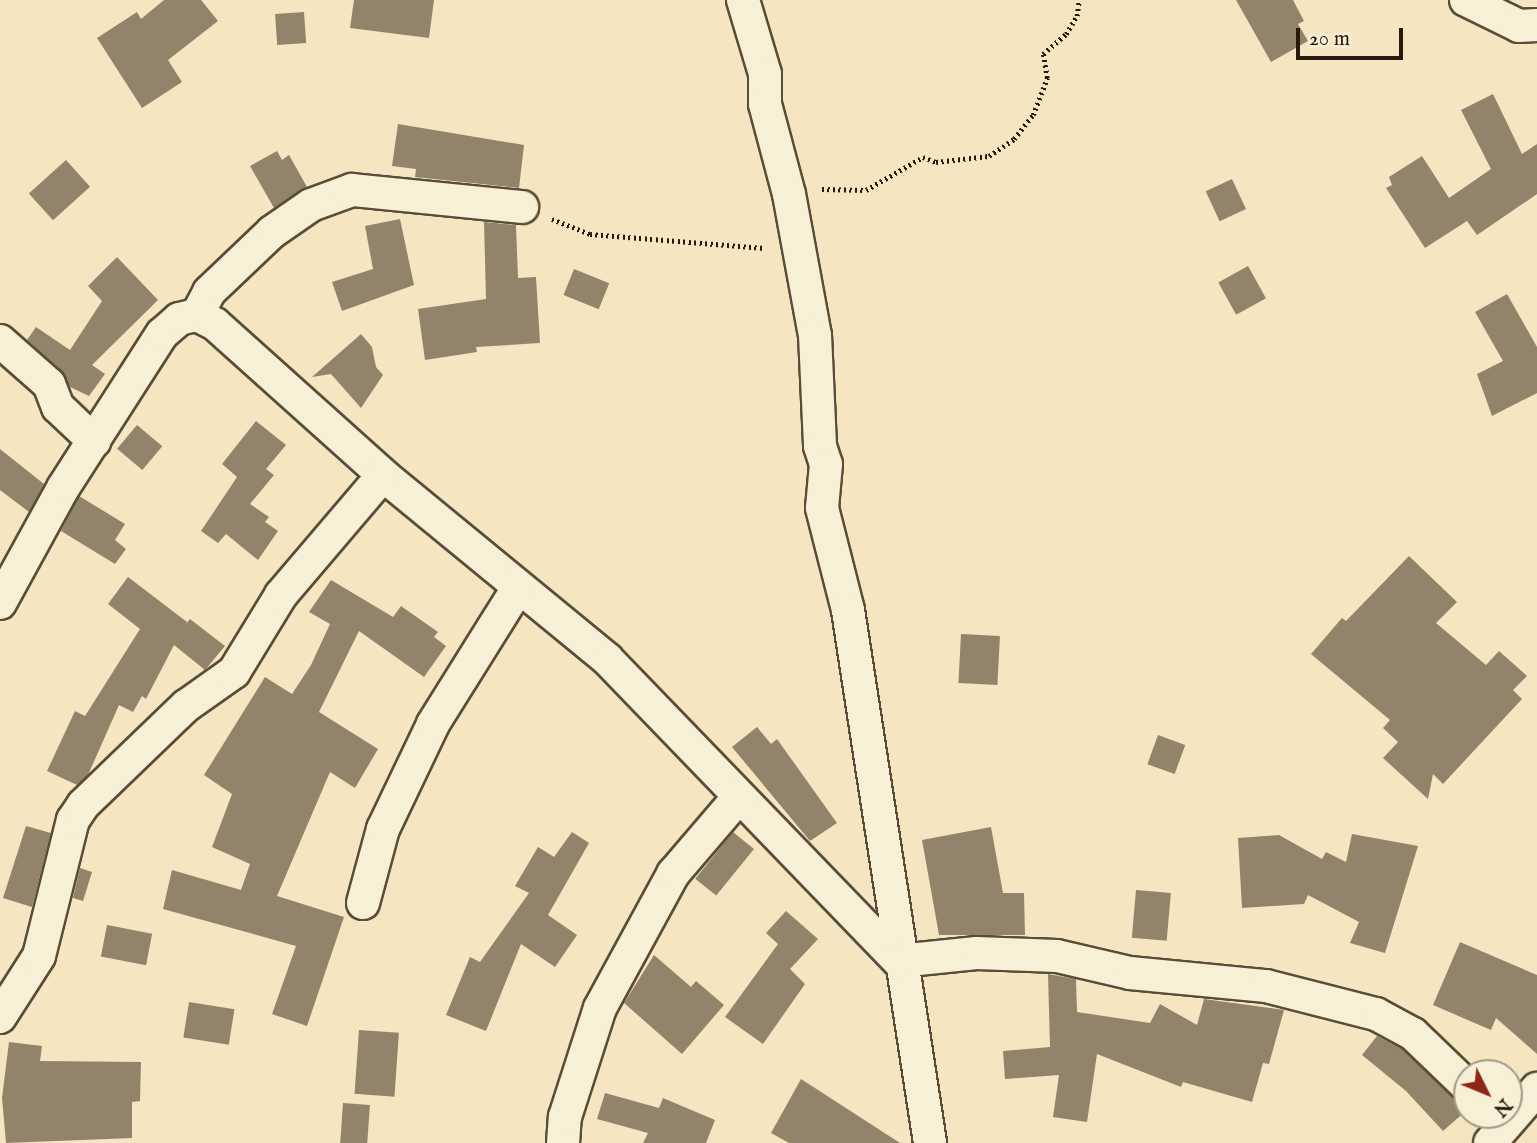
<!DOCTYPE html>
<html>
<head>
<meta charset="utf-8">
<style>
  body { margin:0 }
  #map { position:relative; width:1537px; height:1143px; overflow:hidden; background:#f5e6c1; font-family:"IM FELL English",serif }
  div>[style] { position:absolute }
  .building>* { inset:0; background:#91846a; transform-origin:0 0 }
  .path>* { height:4.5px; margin-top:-2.25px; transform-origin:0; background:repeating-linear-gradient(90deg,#251a0b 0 2px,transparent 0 5.5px) }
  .roads { filter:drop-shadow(2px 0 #594d38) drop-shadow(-2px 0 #594d38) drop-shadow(0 2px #594d38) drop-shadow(0 -2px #594d38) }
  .minor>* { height:32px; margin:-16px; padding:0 16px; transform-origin:16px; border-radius:16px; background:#f8efd7 }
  span { translate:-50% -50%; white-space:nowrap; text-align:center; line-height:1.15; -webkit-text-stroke:5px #f8efd7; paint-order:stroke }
  .north { position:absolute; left:1453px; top:1059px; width:70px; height:70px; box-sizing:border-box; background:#f8efd7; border:2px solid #a49a85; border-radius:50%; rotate:133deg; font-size:19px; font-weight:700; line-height:28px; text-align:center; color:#251a0b }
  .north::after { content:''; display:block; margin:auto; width:24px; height:32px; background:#8f2418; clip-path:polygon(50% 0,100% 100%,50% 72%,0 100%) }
  .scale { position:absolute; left:1296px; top:28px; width:107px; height:32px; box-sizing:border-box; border:4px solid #251a0b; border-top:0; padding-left:9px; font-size:21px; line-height:24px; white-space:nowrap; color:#251a0b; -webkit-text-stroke:5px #f8efd7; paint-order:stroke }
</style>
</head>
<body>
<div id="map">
  <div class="building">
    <div style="clip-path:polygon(164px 0,201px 0,218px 21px,168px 60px,182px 82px,142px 108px,97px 38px,137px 12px,141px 19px)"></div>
    <div style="clip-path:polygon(354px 0,434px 0,429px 38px,350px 28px)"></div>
    <div style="clip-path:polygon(1236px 0,1293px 0,1304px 21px,1298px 24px,1308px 41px,1271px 62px)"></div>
    <div style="left:304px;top:12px;width:31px;height:29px;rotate:86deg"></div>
    <div style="clip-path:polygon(1493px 94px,1522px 154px,1537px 144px,1537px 194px,1477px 235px,1467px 221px,1425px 248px,1386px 188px,1392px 185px,1389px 177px,1422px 156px,1449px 198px,1491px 169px,1461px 110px)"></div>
    <div style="clip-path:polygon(398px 124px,524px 145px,519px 188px,415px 177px,416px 169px,392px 166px)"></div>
    <div style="clip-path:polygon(277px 151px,282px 160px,289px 155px,307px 187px,274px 208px,250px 166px)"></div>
    <div style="left:66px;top:160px;width:36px;height:50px;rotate:48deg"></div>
    <div style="left:1232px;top:179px;width:33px;height:29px;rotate:65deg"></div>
    <div style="clip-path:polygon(400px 219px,414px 285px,342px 311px,332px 282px,373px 269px,365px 226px)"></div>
    <div style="clip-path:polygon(484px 222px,516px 225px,518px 278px,536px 277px,540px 343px,476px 347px,477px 352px,425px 360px,418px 309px,486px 299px)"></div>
    <div style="clip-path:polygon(117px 257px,158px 300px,92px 365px,105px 374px,89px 396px,70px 387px,61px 370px,27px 340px,36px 327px,70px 350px,102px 301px,88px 286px)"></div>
    <div style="left:1248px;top:266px;width:37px;height:34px;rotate:61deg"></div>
    <div style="left:574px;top:269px;width:38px;height:28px;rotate:22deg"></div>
    <div style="clip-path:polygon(1507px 294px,1537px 347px,1537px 393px,1492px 416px,1477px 374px,1503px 361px,1475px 312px)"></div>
    <div style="clip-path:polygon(361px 334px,372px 347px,376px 367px,383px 375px,361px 408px,331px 374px,312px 377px)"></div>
    <div style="clip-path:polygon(256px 421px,286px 445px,266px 469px,274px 475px,250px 504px,269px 517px,265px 522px,278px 531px,258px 560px,226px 534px,218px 543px,201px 531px,237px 477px,222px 464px)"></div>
    <div style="left:137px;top:425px;width:33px;height:31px;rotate:40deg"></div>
    <div style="clip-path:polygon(0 449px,44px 484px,29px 512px,0 490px)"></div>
    <div style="clip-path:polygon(79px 496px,125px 524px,115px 540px,126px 549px,115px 564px,61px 531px)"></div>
    <div style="clip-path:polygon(1409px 556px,1457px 602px,1436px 623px,1486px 665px,1499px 651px,1527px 676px,1513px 690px,1522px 699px,1443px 784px,1433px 774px,1428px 799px,1383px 758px,1398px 742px,1383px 728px,1390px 720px,1311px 654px,1342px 618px,1346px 621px)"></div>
    <div style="clip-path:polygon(128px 577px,187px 622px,185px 625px,190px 619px,225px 646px,205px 670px,174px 645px,146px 699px,142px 696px,133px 712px,119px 705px,88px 775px,77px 785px,47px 771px,75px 711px,85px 716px,140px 629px,108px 604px)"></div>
    <div style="clip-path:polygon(331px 580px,393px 617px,401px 606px,438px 632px,434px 637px,446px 646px,424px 677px,359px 631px,319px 712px,378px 749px,355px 788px,330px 772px,277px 896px,344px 917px,307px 1026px,272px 1014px,296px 946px,163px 909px,172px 870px,241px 890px,250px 864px,212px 847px,232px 794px,204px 775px,265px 677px,292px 694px,311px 665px,330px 624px,309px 612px)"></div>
    <div style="left:961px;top:634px;width:39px;height:49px;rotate:3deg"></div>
    <div style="clip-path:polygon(757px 727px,771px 744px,777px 739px,837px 823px,810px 841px,732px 747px)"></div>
    <div style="left:1158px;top:735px;width:29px;height:31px;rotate:20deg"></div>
    <div style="clip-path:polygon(26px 826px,51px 833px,32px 907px,3px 898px)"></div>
    <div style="clip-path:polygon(991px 827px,1003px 893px,1024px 893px,1025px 935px,939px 935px,922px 840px)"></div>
    <div style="clip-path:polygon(572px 832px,589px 843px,548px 915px,577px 935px,555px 967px,521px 944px,486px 1031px,446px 1015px,470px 957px,480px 962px,529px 893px,515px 886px,538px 847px,554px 857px)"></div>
    <div style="left:733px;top:832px;width:27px;height:60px;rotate:39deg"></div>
    <div style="clip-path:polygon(1352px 834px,1418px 846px,1385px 953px,1350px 943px,1359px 922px,1308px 895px,1304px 904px,1242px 908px,1238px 838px,1279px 835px,1322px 859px,1326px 852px,1346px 862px)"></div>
    <div style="clip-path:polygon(80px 868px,92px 872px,83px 901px,73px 898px)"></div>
    <div style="left:1136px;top:890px;width:35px;height:48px;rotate:5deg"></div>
    <div style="clip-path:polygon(786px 911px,818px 939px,790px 969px,805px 984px,763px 1044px,725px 1017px,778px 944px,766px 933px)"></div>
    <div style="left:107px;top:925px;width:46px;height:32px;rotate:11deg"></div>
    <div style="clip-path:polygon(1460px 942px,1537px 975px,1537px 1054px,1496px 1018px,1491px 1030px,1433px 1005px)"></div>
    <div style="clip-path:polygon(654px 955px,691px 987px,696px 981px,724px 1005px,682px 1054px,624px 1003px)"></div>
    <div style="clip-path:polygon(1048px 974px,1076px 979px,1077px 1012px,1150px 1023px,1160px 1004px,1197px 1025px,1204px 999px,1284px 1010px,1269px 1064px,1263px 1063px,1252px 1102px,1183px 1082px,1181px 1087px,1097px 1054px,1087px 1122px,1053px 1117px,1059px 1075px,1005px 1079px,1003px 1051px,1050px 1047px)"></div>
    <div style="left:189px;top:1002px;width:46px;height:36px;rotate:9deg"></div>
    <div style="left:359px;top:1030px;width:40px;height:64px;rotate:4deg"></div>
    <div style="clip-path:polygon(1377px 1036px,1402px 1049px,1467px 1110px,1443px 1131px,1406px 1091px,1362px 1055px)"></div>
    <div style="clip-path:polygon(9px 1042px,42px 1046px,40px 1061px,141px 1062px,140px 1101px,132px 1102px,132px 1138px,6px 1143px,2px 1098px)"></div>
    <div style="clip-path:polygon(801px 1079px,900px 1143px,789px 1143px,771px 1133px)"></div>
    <div style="clip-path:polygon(605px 1093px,659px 1108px,663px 1098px,715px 1120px,706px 1143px,643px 1143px,648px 1133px,597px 1119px)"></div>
    <div style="left:343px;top:1103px;width:27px;height:40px;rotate:4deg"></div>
  </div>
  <div class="path">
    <div style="left:822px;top:189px;width:44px;rotate:1.3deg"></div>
    <div style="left:866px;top:190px;width:66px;rotate:-30.1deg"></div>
    <div style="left:923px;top:157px;width:14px;rotate:21deg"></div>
    <div style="left:936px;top:162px;width:53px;rotate:-6.5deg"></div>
    <div style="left:989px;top:156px;width:30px;rotate:-34deg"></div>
    <div style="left:1014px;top:139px;width:31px;rotate:-52deg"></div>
    <div style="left:1033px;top:115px;width:40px;rotate:-69deg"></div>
    <div style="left:1047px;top:78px;width:24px;rotate:-99deg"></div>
    <div style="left:1043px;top:54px;width:30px;rotate:-41deg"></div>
    <div style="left:1066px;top:34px;width:21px;rotate:-59deg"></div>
    <div style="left:1077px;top:16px;width:16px;rotate:-83deg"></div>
    <div style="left:552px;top:219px;width:41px;rotate:21.5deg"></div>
    <div style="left:590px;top:234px;width:175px;rotate:4.6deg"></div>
  </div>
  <div class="roads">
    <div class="minor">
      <div style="left:743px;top:0;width:77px;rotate:73.4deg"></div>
      <div style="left:765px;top:74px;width:30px;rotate:90deg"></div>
      <div style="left:765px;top:104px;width:93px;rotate:75.1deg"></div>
      <div style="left:789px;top:194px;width:143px;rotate:79.6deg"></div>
      <div style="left:815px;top:335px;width:111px;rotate:87.4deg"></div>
      <div style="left:820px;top:446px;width:19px;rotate:72deg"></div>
      <div style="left:826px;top:464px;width:44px;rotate:95.2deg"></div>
      <div style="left:822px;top:508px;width:105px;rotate:75.7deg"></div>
      <div style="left:848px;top:610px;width:539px;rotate:81.25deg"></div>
      <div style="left:1466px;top:0;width:59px;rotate:26.1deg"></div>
      <div style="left:1519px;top:26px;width:18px;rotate:-3deg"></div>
      <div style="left:197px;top:315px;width:26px;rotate:-62deg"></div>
      <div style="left:209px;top:292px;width:87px;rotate:-43.6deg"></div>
      <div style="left:272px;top:232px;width:47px;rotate:-34.7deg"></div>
      <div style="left:311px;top:205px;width:44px;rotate:-20.1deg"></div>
      <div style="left:352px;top:190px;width:171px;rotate:5.7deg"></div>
      <div style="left:0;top:341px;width:65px;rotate:41.3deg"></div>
      <div style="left:49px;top:384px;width:25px;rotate:69deg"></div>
      <div style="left:58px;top:407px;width:50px;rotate:43.4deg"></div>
      <div style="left:0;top:603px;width:131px;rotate:-61.3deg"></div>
      <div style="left:63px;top:488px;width:183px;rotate:-57.3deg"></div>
      <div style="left:162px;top:334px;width:23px;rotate:-41deg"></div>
      <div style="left:179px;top:319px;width:18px;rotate:-13deg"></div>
      <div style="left:197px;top:315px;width:20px;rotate:27deg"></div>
      <div style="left:215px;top:324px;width:226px;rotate:41.9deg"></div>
      <div style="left:383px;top:475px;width:290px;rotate:39.4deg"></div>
      <div style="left:607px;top:659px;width:420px;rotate:46deg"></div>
      <div style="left:363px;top:903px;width:77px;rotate:-74.9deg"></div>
      <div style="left:383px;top:829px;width:116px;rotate:-64.5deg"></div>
      <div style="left:433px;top:724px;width:160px;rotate:-58deg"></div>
      <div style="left:899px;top:961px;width:78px;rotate:-5.9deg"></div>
      <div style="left:977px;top:953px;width:80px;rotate:2.1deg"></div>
      <div style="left:1057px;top:956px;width:75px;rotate:13.1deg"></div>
      <div style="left:1130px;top:973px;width:137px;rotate:5.5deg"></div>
      <div style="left:1266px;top:986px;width:114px;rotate:14.3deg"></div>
      <div style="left:1376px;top:1014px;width:42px;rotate:28.4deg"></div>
      <div style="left:1413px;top:1034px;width:75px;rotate:43.9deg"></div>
      <div style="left:0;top:1017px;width:72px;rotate:-57.4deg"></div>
      <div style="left:39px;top:956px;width:140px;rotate:-76deg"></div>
      <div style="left:73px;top:820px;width:18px;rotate:-56deg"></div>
      <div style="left:83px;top:805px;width:143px;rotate:-43.9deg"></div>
      <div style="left:186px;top:706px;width:59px;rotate:-35.3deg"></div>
      <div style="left:234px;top:672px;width:90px;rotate:-58.6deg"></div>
      <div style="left:281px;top:595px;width:157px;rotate:-49.6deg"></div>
      <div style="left:563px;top:1143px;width:26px;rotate:-86deg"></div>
      <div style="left:565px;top:1117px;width:114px;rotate:-72.2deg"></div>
      <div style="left:600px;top:1008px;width:153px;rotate:-61.4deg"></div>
      <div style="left:673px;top:874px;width:100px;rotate:-49.5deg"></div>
      <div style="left:1490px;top:1143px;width:72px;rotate:-49deg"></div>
    </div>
  </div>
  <div class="north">N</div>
  <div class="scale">20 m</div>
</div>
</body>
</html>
